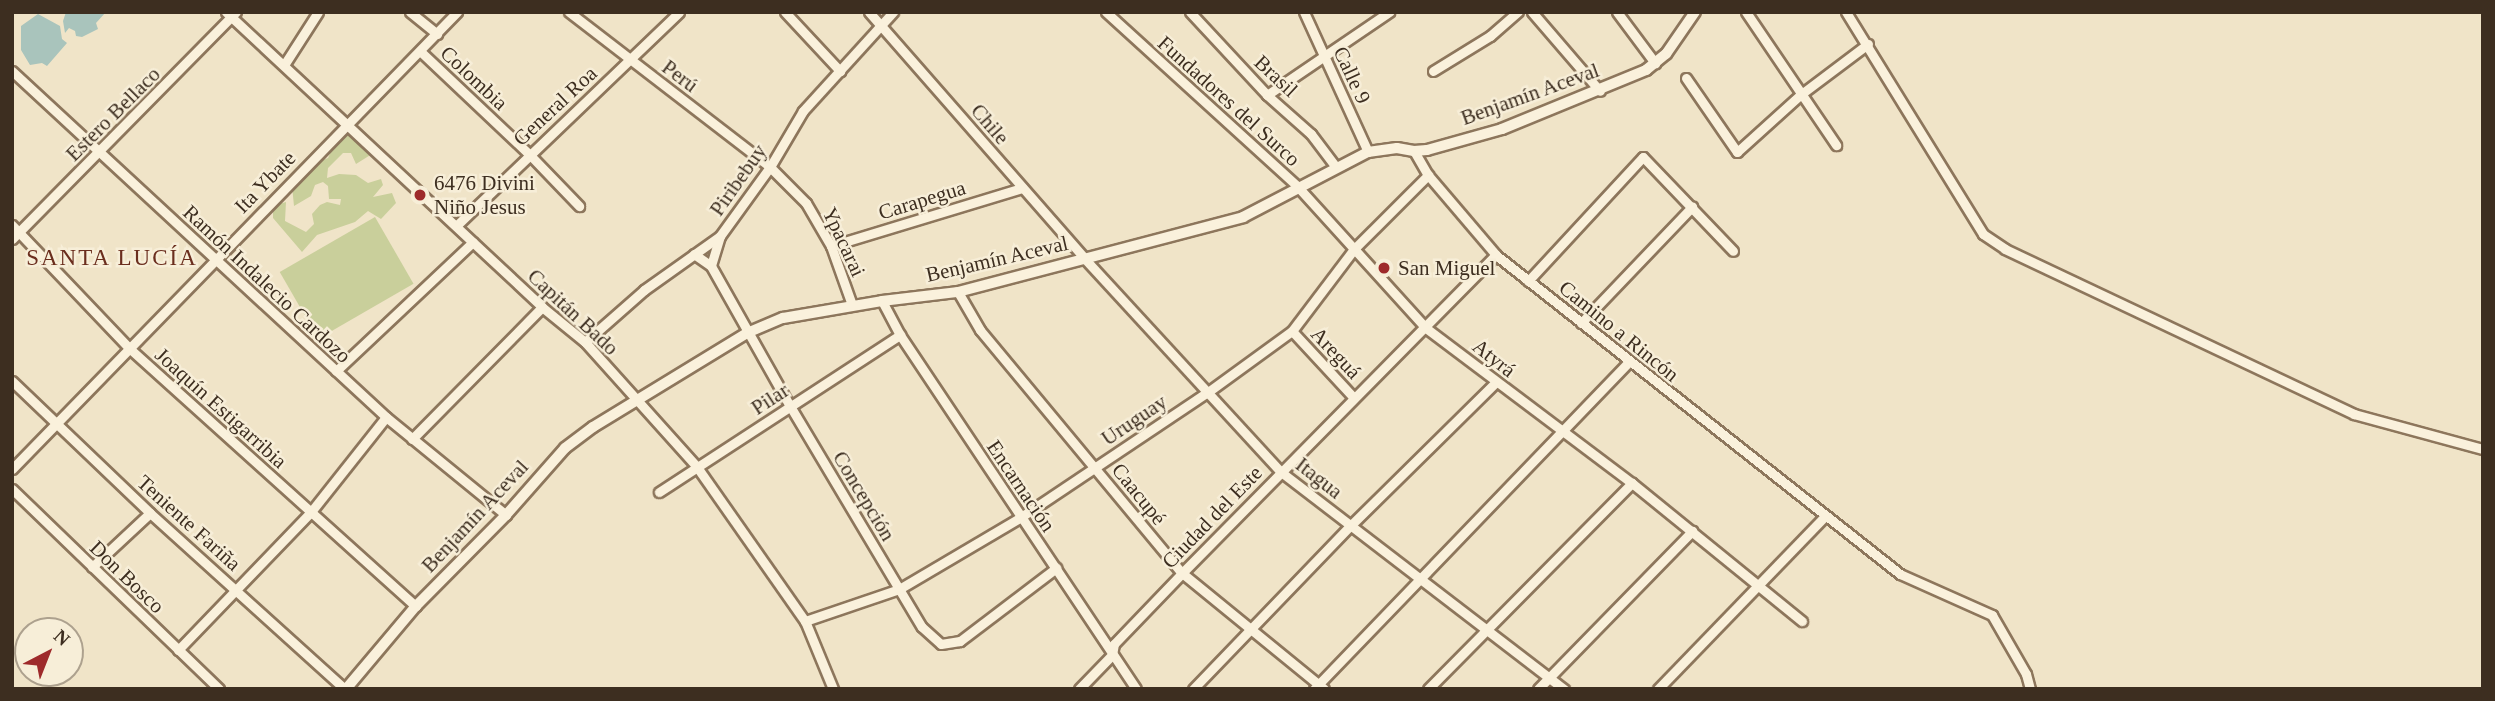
<!DOCTYPE html>
<html>
<head>
<meta charset="utf-8">
<style>
  body { margin:0 }
  #map { position:relative; width:2495px; height:701px; overflow:hidden; background:#f0e4c8; font-family:"Times New Roman",serif }
  div>[style] { position:absolute }
  .green>* { inset:0; background:#c9cf9b; transform-origin:0 0 }
  .water>* { inset:0; background:#a9c4bc }
  .roads { filter:drop-shadow(2px 0 #8d765c) drop-shadow(-2px 0 #8d765c) drop-shadow(0 2px #8d765c) drop-shadow(0 -2px #8d765c) }
  .minor>* { height:9px; margin:-4.5px; padding:0 4.5px; transform-origin:4.5px; border-radius:4.5px; background:#faf1dc }
  .tertiary>* { height:10px; margin:-5px; padding:0 5px; transform-origin:5px; border-radius:5px; background:#faf1dc }
  .dots>* { width:19px; height:19px; translate:-50% -50%; box-sizing:border-box; border:4px solid #f7eed8; border-radius:50% }
  span { translate:-50% -50%; white-space:nowrap; text-align:center; line-height:1.15; -webkit-text-stroke:5px #f7eed8; paint-order:stroke }
  .street-label { font-size:21px; color:#3d2e20 }
  .poi-label { font-size:21px; color:#3d2e20 }
  .left { translate:0 -50%; text-align:left }
  .neighbourhood-label { font-size:23px; color:#6b2e1e; letter-spacing:2px }
  .frame { position:absolute; inset:0; border:14px solid #3d2e20; pointer-events:none }
  .north { position:absolute; left:14px; top:617px; width:70px; height:70px; box-sizing:border-box; background:#f7eed8; border:2px solid #ada18e; border-radius:50%; rotate:42deg; font-size:19px; font-weight:700; line-height:28px; text-align:center; color:#3d2e20 }
  .north::after { content:''; display:block; margin:auto; width:24px; height:32px; background:#9e2a2b; clip-path:polygon(50% 0,100% 100%,50% 72%,0 100%) }
</style>
</head>
<body>
<div id="map">
  <div class="green">
    <div style="clip-path:polygon(347px 128px,360px 143px,368px 146px,372px 154px,356px 164px,351px 153px,343px 153px,328px 168px,327px 178px,339px 174px,356px 175px,368px 183px,381px 179px,383px 185px,373px 197px,392px 193px,396px 203px,381px 219px,368px 211px,355px 222px,317px 235px,302px 252px,273px 218px,273px 210px,276px 205px,286px 202px,285px 221px,306px 232px,314px 224px,312px 214px,320px 205px,327px 202px,340px 205px,341px 199px,329px 199px,328px 186px,323px 182px,315px 185px,311px 196px,294px 206px,292px 186px,307px 176px,318px 162px,328px 158px,337px 139px)"></div>
    <div style="left:375px;top:217px;width:77px;height:110px;rotate:60deg"></div>
  </div>
  <div class="water">
    <div style="clip-path:polygon(66px 12px,106px 12px,96px 23px,98px 29px,82px 37px,76px 36px,75px 31px,69px 28px,65px 33px,63px 21px)"></div>
    <div style="clip-path:polygon(38px 14px,60px 26px,62px 39px,67px 43px,47px 66px,42px 63px,30px 65px,21px 50px,21px 26px)"></div>
  </div>
  <div class="roads">
    <div class="minor">
      <div style="left:226px;top:12px;width:432px;rotate:43deg"></div>
      <div style="left:542px;top:307px;width:55px;rotate:39.1deg"></div>
      <div style="left:585px;top:342px;width:168px;rotate:48.1deg"></div>
      <div style="left:697px;top:467px;width:188px;rotate:55deg"></div>
      <div style="left:805px;top:621px;width:74px;rotate:67.6deg"></div>
      <div style="left:410px;top:12px;width:35px;rotate:39deg"></div>
      <div style="left:569px;top:12px;width:254px;rotate:37.6deg"></div>
      <div style="left:770px;top:167px;width:51px;rotate:45deg"></div>
      <div style="left:806px;top:203px;width:50px;rotate:59.8deg"></div>
      <div style="left:831px;top:246px;width:63px;rotate:70.4deg"></div>
      <div style="left:785px;top:12px;width:81px;rotate:47deg"></div>
      <div style="left:869px;top:12px;width:328px;rotate:48.8deg"></div>
      <div style="left:1085px;top:259px;width:289px;rotate:47.4deg"></div>
      <div style="left:1281px;top:472px;width:357px;rotate:37.5deg"></div>
      <div style="left:1106px;top:12px;width:260px;rotate:42.3deg"></div>
      <div style="left:1298px;top:187px;width:190px;rotate:47.8deg"></div>
      <div style="left:1426px;top:328px;width:258px;rotate:37deg"></div>
      <div style="left:1632px;top:483px;width:219px;rotate:39.1deg"></div>
      <div style="left:1190px;top:12px;width:113px;rotate:47.1deg"></div>
      <div style="left:1267px;top:95px;width:59px;rotate:41.6deg"></div>
      <div style="left:1311px;top:134px;width:41px;rotate:52.9deg"></div>
      <div style="left:1304px;top:12px;width:154px;rotate:65.4deg"></div>
      <div style="left:1532px;top:12px;width:104px;rotate:49.3deg"></div>
      <div style="left:1617px;top:12px;width:64px;rotate:53.3deg"></div>
      <div style="left:1746px;top:12px;width:161px;rotate:55.9deg"></div>
      <div style="left:1846px;top:12px;width:261px;rotate:58.3deg"></div>
      <div style="left:1983px;top:234px;width:27px;rotate:34deg"></div>
      <div style="left:2005px;top:249px;width:386px;rotate:25.3deg"></div>
      <div style="left:2354px;top:414px;width:134px;rotate:15.2deg"></div>
      <div style="left:420px;top:51px;width:151px;rotate:43.4deg"></div>
      <div style="left:530px;top:155px;width:71px;rotate:46.1deg"></div>
      <div style="left:284px;top:65px;width:63px;rotate:-57.3deg"></div>
      <div style="left:12px;top:71px;width:510px;rotate:42.77deg"></div>
      <div style="left:386px;top:417px;width:155px;rotate:39.2deg"></div>
      <div style="left:1433px;top:71px;width:67px;rotate:-31.6deg"></div>
      <div style="left:1490px;top:36px;width:37px;rotate:-41deg"></div>
      <div style="left:1686px;top:78px;width:90px;rotate:55.4deg"></div>
      <div style="left:1737px;top:152px;width:85px;rotate:-42.1deg"></div>
      <div style="left:1800px;top:95px;width:85px;rotate:-36.9deg"></div>
      <div style="left:1267px;top:95px;width:148px;rotate:-34.2deg"></div>
      <div style="left:1414px;top:151px;width:28px;rotate:60deg"></div>
      <div style="left:1428px;top:175px;width:105px;rotate:49.6deg"></div>
      <div style="left:1496px;top:255px;width:515px;rotate:38.29deg"></div>
      <div style="left:1900px;top:574px;width:101px;rotate:24deg"></div>
      <div style="left:1992px;top:615px;width:68px;rotate:60deg"></div>
      <div style="left:2026px;top:674px;width:16px;rotate:75deg"></div>
      <div style="left:12px;top:225px;width:170px;rotate:46.4deg"></div>
      <div style="left:129px;top:348px;width:386px;rotate:42deg"></div>
      <div style="left:456px;top:226px;width:309px;rotate:-43.8deg"></div>
      <div style="left:720px;top:236px;width:31px;rotate:107deg"></div>
      <div style="left:711px;top:266px;width:161px;rotate:60.6deg"></div>
      <div style="left:790px;top:406px;width:257px;rotate:59.2deg"></div>
      <div style="left:922px;top:627px;width:25px;rotate:42deg"></div>
      <div style="left:941px;top:644px;width:19px;rotate:-9deg"></div>
      <div style="left:960px;top:641px;width:121px;rotate:-37.2deg"></div>
      <div style="left:12px;top:239px;width:319px;rotate:-45.4deg"></div>
      <div style="left:831px;top:246px;width:200px;rotate:-16.9deg"></div>
      <div style="left:694px;top:254px;width:21px;rotate:35deg"></div>
      <div style="left:1528px;top:281px;width:169px;rotate:-47.2deg"></div>
      <div style="left:1643px;top:157px;width:130px;rotate:46.2deg"></div>
      <div style="left:958px;top:292px;width:44px;rotate:59.9deg"></div>
      <div style="left:980px;top:330px;width:316px;rotate:50.3deg"></div>
      <div style="left:1182px;top:573px;width:183px;rotate:39.2deg"></div>
      <div style="left:882px;top:301px;width:38px;rotate:62deg"></div>
      <div style="left:900px;top:335px;width:425px;rotate:56.3deg"></div>
      <div style="left:1581px;top:323px;width:161px;rotate:-46.3deg"></div>
      <div style="left:1292px;top:331px;width:91px;rotate:47.2deg"></div>
      <div style="left:585px;top:342px;width:79px;rotate:-41.4deg"></div>
      <div style="left:644px;top:290px;width:93px;rotate:-35.4deg"></div>
      <div style="left:720px;top:236px;width:85px;rotate:-54.1deg"></div>
      <div style="left:770px;top:167px;width:65px;rotate:-59.5deg"></div>
      <div style="left:803px;top:111px;width:134px;rotate:-47.7deg"></div>
      <div style="left:336px;top:371px;width:188px;rotate:-43.3deg"></div>
      <div style="left:12px;top:381px;width:191px;rotate:43.7deg"></div>
      <div style="left:150px;top:513px;width:263px;rotate:42.1deg"></div>
      <div style="left:412px;top:439px;width:185px;rotate:-45.4deg"></div>
      <div style="left:12px;top:469px;width:638px;rotate:-45.76deg"></div>
      <div style="left:12px;top:489px;width:288px;rotate:44deg"></div>
      <div style="left:659px;top:492px;width:288px;rotate:-33.1deg"></div>
      <div style="left:92px;top:567px;width:79px;rotate:-43deg"></div>
      <div style="left:805px;top:621px;width:99px;rotate:-18.8deg"></div>
      <div style="left:899px;top:589px;width:142px;rotate:-30.5deg"></div>
      <div style="left:1021px;top:517px;width:225px;rotate:-33.8deg"></div>
      <div style="left:1208px;top:392px;width:104px;rotate:-36deg"></div>
      <div style="left:1292px;top:331px;width:103px;rotate:-52.9deg"></div>
      <div style="left:1354px;top:249px;width:105px;rotate:-45deg"></div>
      <div style="left:178px;top:650px;width:190px;rotate:-46.1deg"></div>
      <div style="left:310px;top:513px;width:122px;rotate:-51.6deg"></div>
      <div style="left:1079px;top:689px;width:47px;rotate:-45.9deg"></div>
      <div style="left:1112px;top:655px;width:11px;rotate:-80deg"></div>
      <div style="left:1114px;top:644px;width:98px;rotate:-46.2deg"></div>
      <div style="left:1182px;top:573px;width:447px;rotate:-45.4deg"></div>
      <div style="left:1193px;top:689px;width:226px;rotate:-46.1deg"></div>
      <div style="left:1350px;top:526px;width:205px;rotate:-44.6deg"></div>
      <div style="left:1314px;top:689px;width:454px;rotate:-46.1deg"></div>
      <div style="left:1428px;top:689px;width:290px;rotate:-45.3deg"></div>
      <div style="left:1538px;top:689px;width:221px;rotate:-45.7deg"></div>
      <div style="left:1658px;top:689px;width:240px;rotate:-46deg"></div>
    </div>
    <div class="tertiary">
      <div style="left:346px;top:689px;width:109px;rotate:-49.9deg"></div>
      <div style="left:416px;top:606px;width:128px;rotate:-45.3deg"></div>
      <div style="left:506px;top:515px;width:89px;rotate:-48.6deg"></div>
      <div style="left:565px;top:448px;width:35px;rotate:-37deg"></div>
      <div style="left:593px;top:427px;width:180px;rotate:-31.4deg"></div>
      <div style="left:747px;top:333px;width:39px;rotate:-23deg"></div>
      <div style="left:783px;top:318px;width:100px;rotate:-9.7deg"></div>
      <div style="left:882px;top:301px;width:77px;rotate:-6.8deg"></div>
      <div style="left:958px;top:292px;width:295px;rotate:-14.7deg"></div>
      <div style="left:1243px;top:217px;width:141px;rotate:-27.5deg"></div>
      <div style="left:1368px;top:152px;width:29px;rotate:-8deg"></div>
      <div style="left:1397px;top:148px;width:17px;rotate:10deg"></div>
      <div style="left:1414px;top:151px;width:13px;rotate:-4deg"></div>
      <div style="left:1427px;top:150px;width:78px;rotate:-15.6deg"></div>
      <div style="left:1502px;top:129px;width:156px;rotate:-22.3deg"></div>
      <div style="left:1646px;top:70px;width:26px;rotate:-39deg"></div>
      <div style="left:1666px;top:54px;width:51px;rotate:-55.4deg"></div>
    </div>
  </div>
  <div class="dots">
    <div style="left:420px;top:195px;background:#9e2a2b"></div>
    <div style="left:1384px;top:268px;background:#9e2a2b"></div>
  </div>
  <div class="street-label">
    <span style="left:1352px;top:75px;rotate:65deg">Calle 9</span>
    <span style="left:680px;top:76px;rotate:37deg">Perú</span>
    <span style="left:1276px;top:76px;rotate:43deg">Brasil</span>
    <span style="left:474px;top:78px;rotate:43deg">Colombia</span>
    <span style="left:1530px;top:94px;rotate:-20deg">Benjamín Aceval</span>
    <span style="left:1229px;top:101px;rotate:42deg">Fundadores del Surco</span>
    <span style="left:555px;top:106px;rotate:-43deg">General Roa</span>
    <span style="left:113px;top:114px;rotate:-45deg">Estero Bellaco</span>
    <span style="left:990px;top:124px;rotate:49deg">Chile</span>
    <span style="left:738px;top:180px;rotate:-55deg">Piribebuy</span>
    <span style="left:265px;top:182px;rotate:-46deg">Ita Ybate</span>
    <span style="left:922px;top:200px;rotate:-17deg">Carapegua</span>
    <span style="left:844px;top:242px;rotate:65deg">Ypacarai</span>
    <span style="left:997px;top:259px;rotate:-13deg">Benjamín Aceval</span>
    <span style="left:267px;top:284px;rotate:43deg">Ramón Indalecio Cardozo</span>
    <span style="left:573px;top:312px;rotate:43deg">Capitán Bado</span>
    <span style="left:1619px;top:331px;rotate:39deg">Camino a Rincón</span>
    <span style="left:1336px;top:353px;rotate:47deg">Areguá</span>
    <span style="left:1494px;top:358px;rotate:38deg">Atyrá</span>
    <span style="left:770px;top:399px;rotate:-33deg">Pilar</span>
    <span style="left:221px;top:408px;rotate:42deg">Joaquín Estigarribia</span>
    <span style="left:1134px;top:420px;rotate:-34deg">Uruguay</span>
    <span style="left:1319px;top:478px;rotate:38deg">Itagua</span>
    <span style="left:1021px;top:486px;rotate:56deg">Encarnación</span>
    <span style="left:1139px;top:494px;rotate:51deg">Caacupé</span>
    <span style="left:864px;top:496px;rotate:59deg">Concepción</span>
    <span style="left:475px;top:516px;rotate:-47deg">Benjamín Aceval</span>
    <span style="left:1212px;top:517px;rotate:-46deg">Ciudad del Este</span>
    <span style="left:189px;top:523px;rotate:42deg">Teniente Fariña</span>
    <span style="left:127px;top:577px;rotate:44deg">Don Bosco</span>
  </div>
  <div class="poi-label">
    <span class="left" style="left:434px;top:195px">6476 Divini<br>Niño Jesus</span>
    <span class="left" style="left:1398px;top:268px">San Miguel</span>
  </div>
  <div class="neighbourhood-label">
    <span style="left:112px;top:258px">SANTA LUCÍA</span>
  </div>
  <div class="frame"></div>
  <div class="north">N</div>
</div>
</body>
</html>
